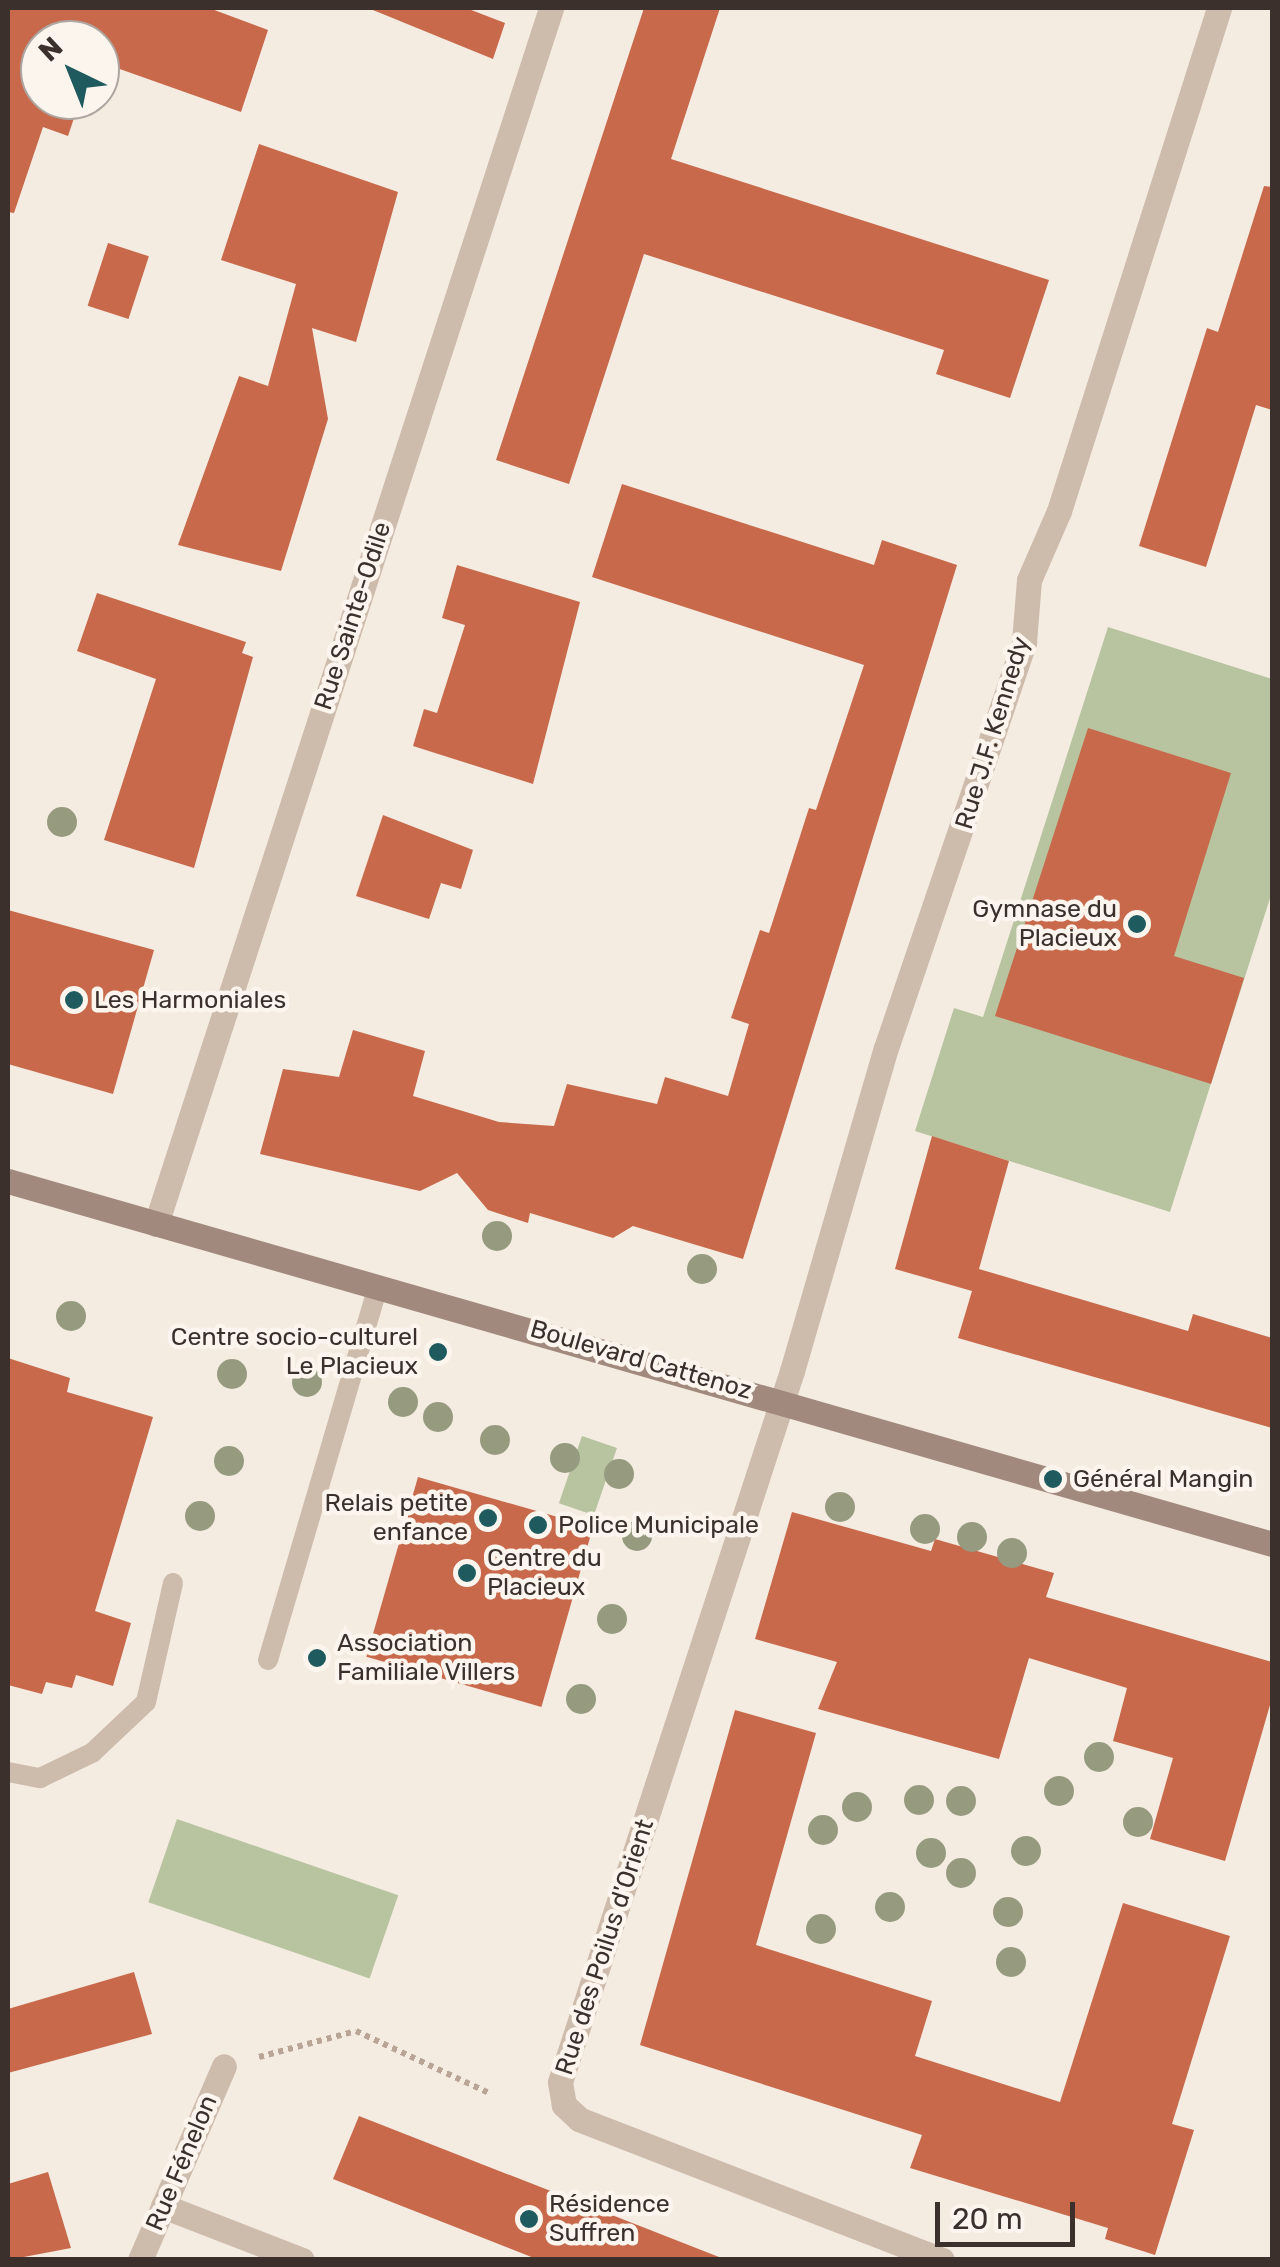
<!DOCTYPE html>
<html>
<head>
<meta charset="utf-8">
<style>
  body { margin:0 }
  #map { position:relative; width:1280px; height:2267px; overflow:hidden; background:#f4ebe1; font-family:Rubik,sans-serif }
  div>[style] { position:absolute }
  .green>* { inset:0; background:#b8c4a0; transform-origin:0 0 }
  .building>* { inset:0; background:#c8694b; transform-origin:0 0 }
  .path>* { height:6px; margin-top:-3px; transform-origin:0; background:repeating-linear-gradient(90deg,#b9a596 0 5px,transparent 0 10px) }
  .lane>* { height:20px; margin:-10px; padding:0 10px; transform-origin:10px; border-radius:10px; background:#cdbbac }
  .street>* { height:25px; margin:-12.5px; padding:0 12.5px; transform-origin:12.5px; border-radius:12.5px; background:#cdbbac }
  .secondary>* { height:25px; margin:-12.5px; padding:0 12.5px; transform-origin:12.5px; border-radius:12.5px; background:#a18a7d }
  .trees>* { width:30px; height:30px; margin:-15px; border-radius:50%; background:#969b7f }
  .dots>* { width:28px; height:28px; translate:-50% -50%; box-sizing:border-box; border:5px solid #fbf5ee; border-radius:50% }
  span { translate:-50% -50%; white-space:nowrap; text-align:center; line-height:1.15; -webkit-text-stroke:9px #fbf5ee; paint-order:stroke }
  .street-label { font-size:25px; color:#3b302b }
  .poi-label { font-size:25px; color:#3b302b }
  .right { translate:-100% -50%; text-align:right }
  .left { translate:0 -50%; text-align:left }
  .frame { position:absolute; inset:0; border:10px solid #3b302b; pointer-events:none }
  .north { position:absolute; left:20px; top:20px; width:100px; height:100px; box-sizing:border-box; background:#fbf5ee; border:2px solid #aea6a0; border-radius:50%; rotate:317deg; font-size:28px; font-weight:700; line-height:40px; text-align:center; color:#3b302b }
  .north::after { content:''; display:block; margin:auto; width:35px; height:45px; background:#1f5a5e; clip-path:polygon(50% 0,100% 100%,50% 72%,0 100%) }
  .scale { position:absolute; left:935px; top:2202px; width:140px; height:45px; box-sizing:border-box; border:5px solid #3b302b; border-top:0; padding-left:12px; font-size:30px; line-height:35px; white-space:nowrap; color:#3b302b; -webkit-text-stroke:8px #fbf5ee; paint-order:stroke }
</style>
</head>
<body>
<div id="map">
  <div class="green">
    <div style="clip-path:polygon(1108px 627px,1272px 679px,1272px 892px,1170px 1212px,915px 1131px,954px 1008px,983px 1017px)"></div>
    <div style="left:582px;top:1436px;width:37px;height:71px;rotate:19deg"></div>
    <div style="left:177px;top:1819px;width:234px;height:88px;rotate:19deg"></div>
  </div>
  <div class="building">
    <div style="clip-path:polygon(8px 8px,209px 8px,268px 30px,241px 112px,100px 62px,100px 40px,40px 40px,40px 100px,80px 100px,68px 136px,43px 127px,14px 213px,8px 212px)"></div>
    <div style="clip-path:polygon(368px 8px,466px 8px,505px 23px,493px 59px)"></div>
    <div style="clip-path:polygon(644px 8px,720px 8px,671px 159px,1049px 280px,1010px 398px,936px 374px,944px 350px,644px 254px,569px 484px,496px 460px)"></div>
    <div style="clip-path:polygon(259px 144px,398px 192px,356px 342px,312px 328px,328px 419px,281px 571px,178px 545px,239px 376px,268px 386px,296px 284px,221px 260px)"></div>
    <div style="clip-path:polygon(1264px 186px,1272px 187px,1272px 410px,1256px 405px,1206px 567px,1139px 546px,1207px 328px,1218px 332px)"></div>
    <div style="left:108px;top:243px;width:43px;height:66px;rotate:18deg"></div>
    <div style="clip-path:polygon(622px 484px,874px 565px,882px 540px,957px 565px,743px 1259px,633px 1226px,613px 1238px,530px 1213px,528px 1223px,488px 1210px,457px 1173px,420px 1191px,260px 1154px,283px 1069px,339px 1077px,353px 1030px,425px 1051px,413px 1096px,499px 1122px,554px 1126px,567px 1084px,657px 1104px,665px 1077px,728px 1096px,749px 1024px,731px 1018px,760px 930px,769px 933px,809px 808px,816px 810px,864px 665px,592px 577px)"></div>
    <div style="clip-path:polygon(457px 565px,580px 602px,533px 784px,413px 746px,424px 709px,437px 713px,465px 625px,442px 618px)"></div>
    <div style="clip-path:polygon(97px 593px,246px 642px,242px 653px,253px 657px,194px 868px,104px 840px,156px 679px,77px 651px)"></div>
    <div style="clip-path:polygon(1088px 728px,1231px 773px,1174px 956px,1244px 978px,1211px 1084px,995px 1016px)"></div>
    <div style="clip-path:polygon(383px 815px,473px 850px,461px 889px,441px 883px,429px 919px,356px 896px)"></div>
    <div style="clip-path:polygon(8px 910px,154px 950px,113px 1094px,8px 1064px)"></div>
    <div style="clip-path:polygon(932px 1136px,1009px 1161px,979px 1269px,1188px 1331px,1193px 1314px,1272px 1338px,1272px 1428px,958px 1338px,972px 1291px,895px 1269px)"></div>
    <div style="clip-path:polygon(8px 1358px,70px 1378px,67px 1392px,153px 1417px,95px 1611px,131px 1623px,113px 1686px,76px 1675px,72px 1688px,46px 1682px,42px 1694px,8px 1685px)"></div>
    <div style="left:418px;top:1477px;width:182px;height:187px;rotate:16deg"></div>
    <div style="clip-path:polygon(792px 1512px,931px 1551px,935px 1539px,1054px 1573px,1046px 1597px,1272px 1662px,1272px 1698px,1225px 1861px,1150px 1839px,1173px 1758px,1113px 1741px,1127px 1688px,1029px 1658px,999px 1759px,818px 1709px,837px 1662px,755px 1639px)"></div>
    <div style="clip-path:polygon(735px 1710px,816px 1733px,756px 1945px,932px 2001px,915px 2056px,1060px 2102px,1123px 1903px,1230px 1936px,1172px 2124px,1194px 2130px,1155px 2255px,1105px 2239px,1108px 2228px,910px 2168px,922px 2135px,640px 2045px)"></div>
    <div style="clip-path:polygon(134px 1972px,152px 2034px,8px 2073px,8px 2009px)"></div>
    <div style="clip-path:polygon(359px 2116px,719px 2257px,719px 2260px,539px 2260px,333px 2179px)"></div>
    <div style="clip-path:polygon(48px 2172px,71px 2248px,8px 2260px,8px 2184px)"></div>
  </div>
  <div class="path">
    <div style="left:259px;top:2057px;width:100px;rotate:-15deg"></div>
    <div style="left:356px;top:2031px;width:145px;rotate:25deg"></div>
  </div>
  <div class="lane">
    <div style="left:268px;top:1660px;width:390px;rotate:-73.6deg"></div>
    <div style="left:8px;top:1772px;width:33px;rotate:11deg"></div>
    <div style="left:40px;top:1778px;width:58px;rotate:-25.7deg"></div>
    <div style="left:92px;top:1753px;width:74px;rotate:-43.4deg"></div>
    <div style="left:146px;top:1702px;width:122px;rotate:-77.2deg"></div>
  </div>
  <div class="street">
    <div style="left:156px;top:1224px;width:1279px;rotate:-72deg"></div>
    <div style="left:163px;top:2206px;width:149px;rotate:21.2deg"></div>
    <div style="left:140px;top:2260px;width:211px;rotate:-66.6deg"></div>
    <div style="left:942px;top:2260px;width:389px;rotate:-158.8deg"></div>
    <div style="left:579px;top:2119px;width:21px;rotate:-137deg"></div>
    <div style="left:564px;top:2105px;width:23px;rotate:-100deg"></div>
    <div style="left:560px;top:2082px;width:748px;rotate:-71.93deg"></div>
    <div style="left:792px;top:1371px;width:336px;rotate:-73.8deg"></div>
    <div style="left:886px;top:1048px;width:429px;rotate:-71.2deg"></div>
    <div style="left:1024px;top:642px;width:62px;rotate:-85.4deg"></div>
    <div style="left:1029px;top:580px;width:75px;rotate:-66.5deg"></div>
    <div style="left:1059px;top:511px;width:528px;rotate:-72.35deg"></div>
  </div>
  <div class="secondary">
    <div style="left:8px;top:1181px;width:1315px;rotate:16.02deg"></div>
  </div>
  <div class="trees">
    <div style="left:62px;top:822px"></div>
    <div style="left:497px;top:1236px"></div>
    <div style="left:702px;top:1269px"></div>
    <div style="left:71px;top:1316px"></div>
    <div style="left:232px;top:1374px"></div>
    <div style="left:307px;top:1382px"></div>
    <div style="left:403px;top:1402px"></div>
    <div style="left:438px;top:1417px"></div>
    <div style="left:495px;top:1440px"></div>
    <div style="left:565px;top:1458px"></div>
    <div style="left:229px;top:1461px"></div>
    <div style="left:619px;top:1474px"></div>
    <div style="left:840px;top:1507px"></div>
    <div style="left:200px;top:1516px"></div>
    <div style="left:925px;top:1529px"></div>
    <div style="left:637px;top:1536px"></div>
    <div style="left:972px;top:1537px"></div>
    <div style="left:1012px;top:1553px"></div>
    <div style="left:612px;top:1619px"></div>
    <div style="left:581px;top:1699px"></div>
    <div style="left:1099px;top:1757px"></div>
    <div style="left:1059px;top:1791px"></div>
    <div style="left:919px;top:1800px"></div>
    <div style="left:961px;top:1801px"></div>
    <div style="left:857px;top:1807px"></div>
    <div style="left:1138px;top:1822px"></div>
    <div style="left:823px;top:1830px"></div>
    <div style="left:1026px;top:1851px"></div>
    <div style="left:931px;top:1853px"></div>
    <div style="left:961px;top:1873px"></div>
    <div style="left:890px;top:1907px"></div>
    <div style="left:1008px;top:1912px"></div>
    <div style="left:821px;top:1929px"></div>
    <div style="left:1011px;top:1962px"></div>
  </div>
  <div class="dots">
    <div style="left:1137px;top:924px;background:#1f5a5e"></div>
    <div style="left:74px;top:1000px;background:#1f5a5e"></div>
    <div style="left:438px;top:1352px;background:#1f5a5e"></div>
    <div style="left:1053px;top:1479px;background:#1f5a5e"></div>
    <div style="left:488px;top:1518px;background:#1f5a5e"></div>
    <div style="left:538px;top:1525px;background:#1f5a5e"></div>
    <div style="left:467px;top:1573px;background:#1f5a5e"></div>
    <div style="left:317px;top:1658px;background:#1f5a5e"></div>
    <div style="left:529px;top:2219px;background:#1f5a5e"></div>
  </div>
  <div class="street-label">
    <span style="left:353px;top:616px;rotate:-72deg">Rue Sainte-Odile</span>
    <span style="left:993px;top:733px;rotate:-73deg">Rue J.F. Kennedy</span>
    <span style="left:641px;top:1360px;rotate:16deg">Boulevard Cattenoz</span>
    <span style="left:605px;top:1947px;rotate:-72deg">Rue des Poilus d'Orient</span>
    <span style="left:182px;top:2163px;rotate:-67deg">Rue Fénelon</span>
  </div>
  <div class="poi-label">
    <span class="right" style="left:1117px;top:924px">Gymnase du<br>Placieux</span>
    <span class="left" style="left:94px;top:1000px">Les Harmoniales</span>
    <span class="right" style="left:418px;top:1352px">Centre socio-culturel<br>Le Placieux</span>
    <span class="left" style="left:1073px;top:1479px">Général Mangin</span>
    <span class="right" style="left:468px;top:1518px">Relais petite<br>enfance</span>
    <span class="left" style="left:558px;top:1525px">Police Municipale</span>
    <span class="left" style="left:487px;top:1573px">Centre du<br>Placieux</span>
    <span class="left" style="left:337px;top:1658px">Association<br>Familiale Villers</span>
    <span class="left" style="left:549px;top:2219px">Résidence<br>Suffren</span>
  </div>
  <div class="frame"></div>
  <div class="north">N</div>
  <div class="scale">20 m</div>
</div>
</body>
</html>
